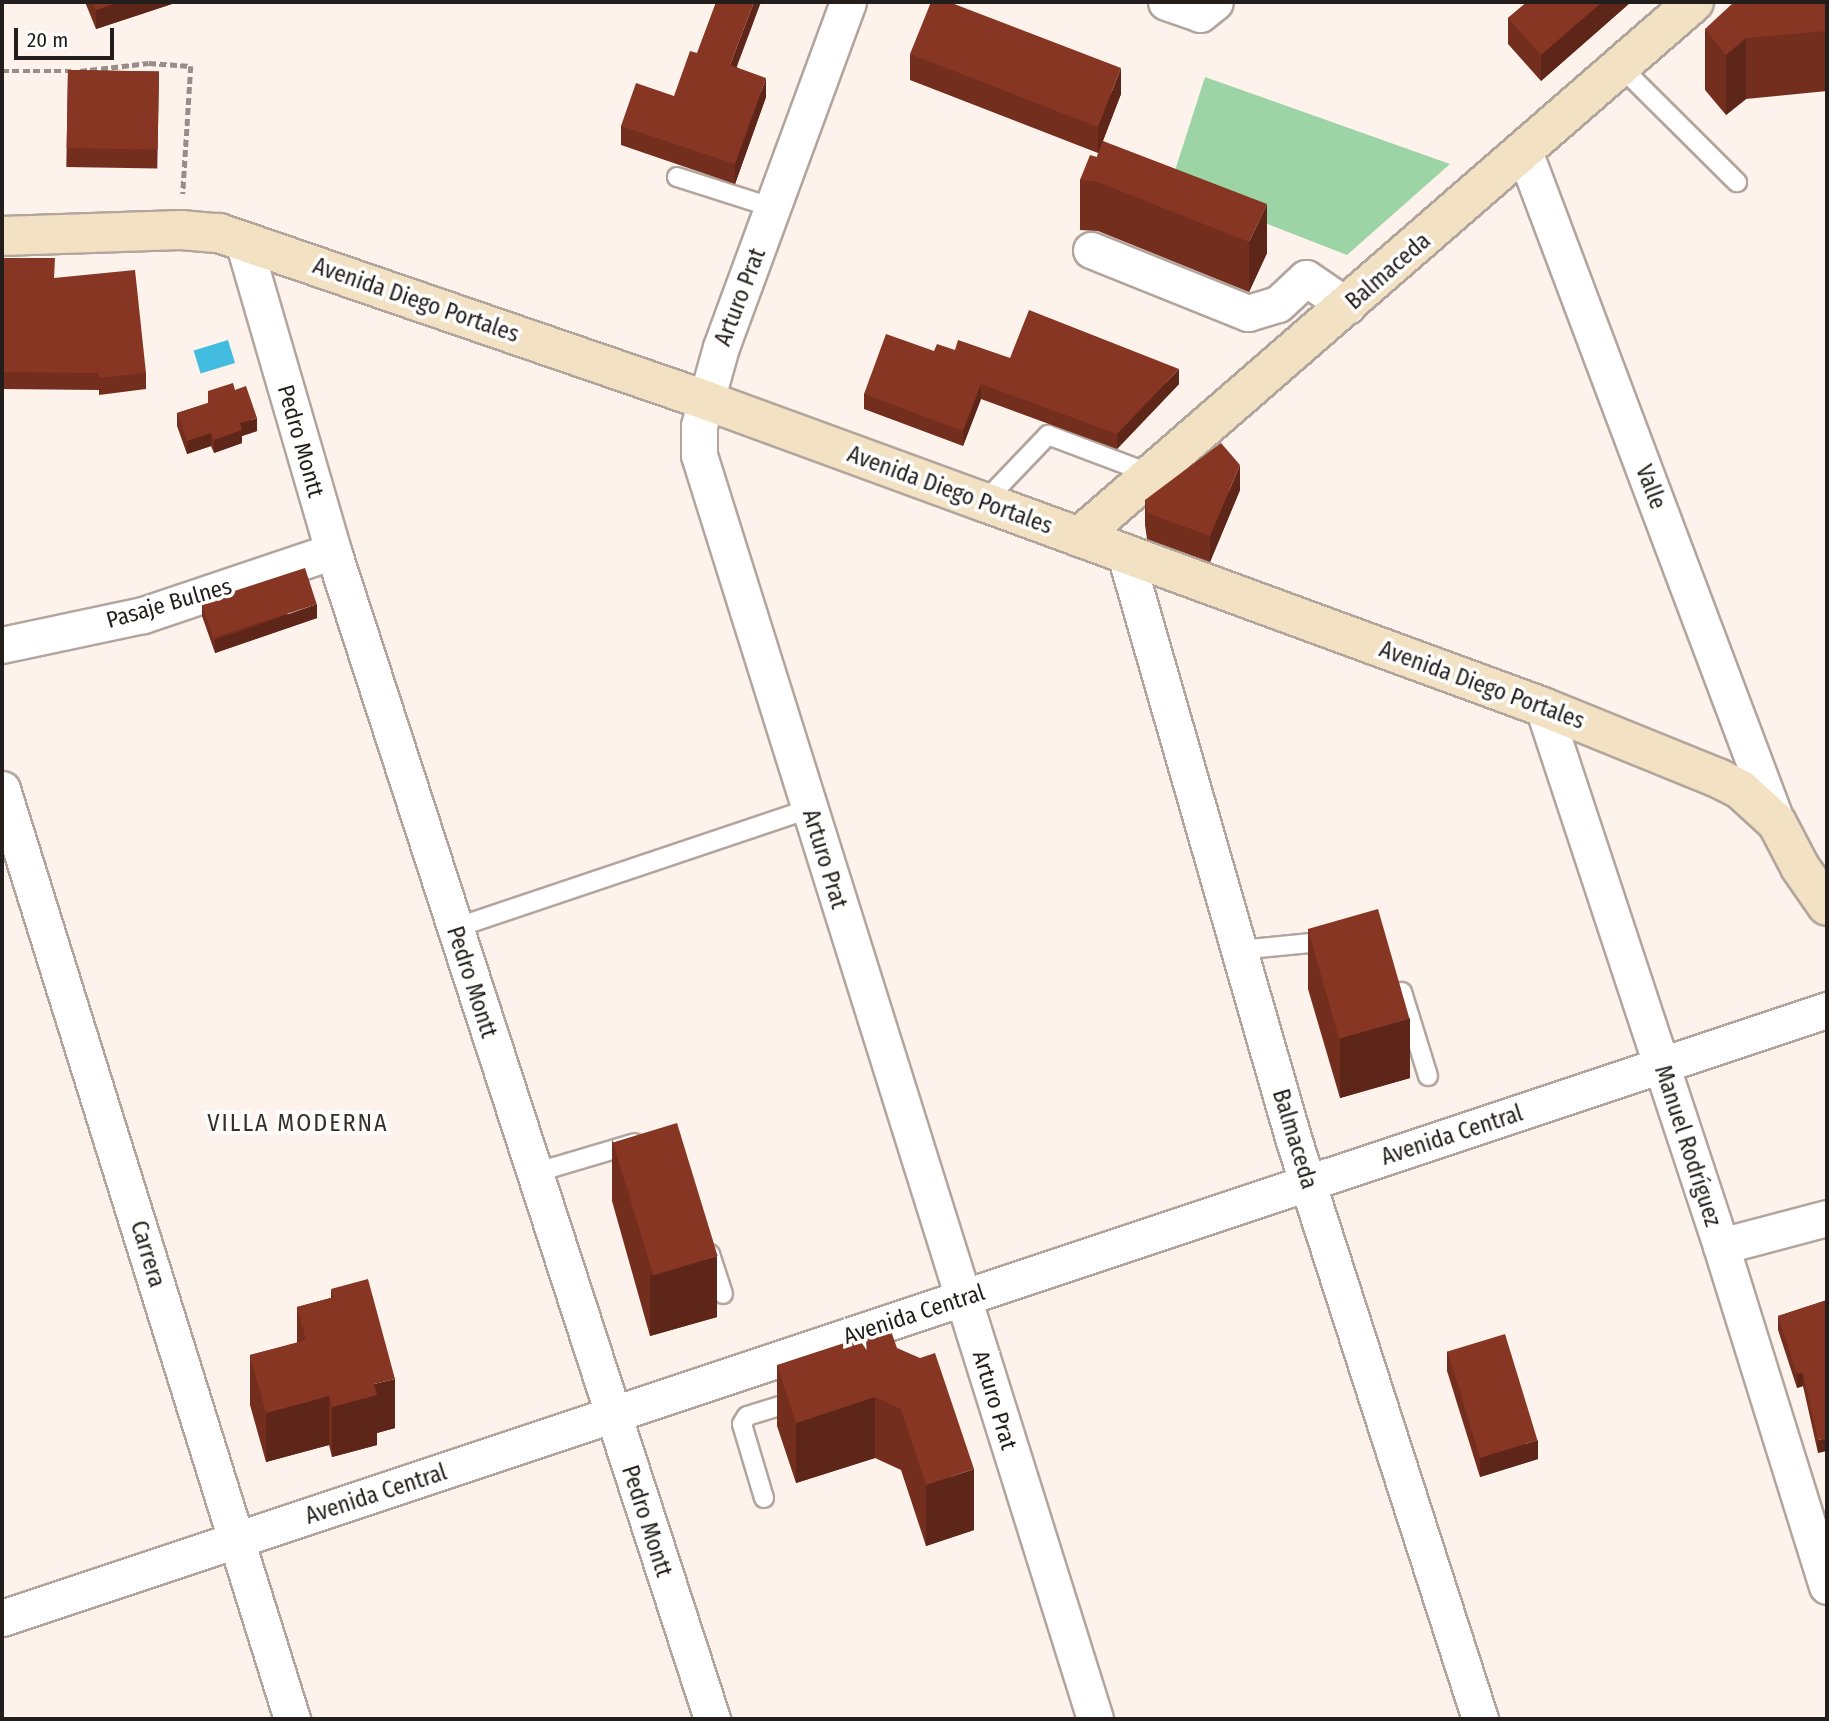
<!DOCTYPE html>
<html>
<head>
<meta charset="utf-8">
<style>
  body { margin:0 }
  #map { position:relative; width:1829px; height:1721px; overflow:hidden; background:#fef3ec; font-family:"Fira Sans Condensed",sans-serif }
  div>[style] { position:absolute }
  .green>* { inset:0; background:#9dd4a5 }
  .water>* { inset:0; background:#43bddf; transform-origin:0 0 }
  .path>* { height:4.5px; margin-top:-2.25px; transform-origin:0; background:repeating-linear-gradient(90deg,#978e89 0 7px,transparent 0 10.5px) }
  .roads { filter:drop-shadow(2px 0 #b2a59d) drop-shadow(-2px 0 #b2a59d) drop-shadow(0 2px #b2a59d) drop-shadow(0 -2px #b2a59d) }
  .lane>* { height:18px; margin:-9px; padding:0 9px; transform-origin:9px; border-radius:9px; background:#fff }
  .street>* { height:35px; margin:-17.5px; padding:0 17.5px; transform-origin:17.5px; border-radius:17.5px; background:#fff }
  .secondary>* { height:38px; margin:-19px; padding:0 19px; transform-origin:19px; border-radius:19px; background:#f3e1c3 }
  .wall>* { inset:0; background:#742e1e; transform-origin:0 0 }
  .shaded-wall>* { inset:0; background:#5e2618 }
  .building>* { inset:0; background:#873623; transform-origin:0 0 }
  span { translate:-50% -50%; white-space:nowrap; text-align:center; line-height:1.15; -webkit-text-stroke:7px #fff; paint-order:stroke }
  .street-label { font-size:23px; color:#231e1b }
  .neighbourhood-label { font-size:24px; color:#382e27; letter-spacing:2px }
  .frame { position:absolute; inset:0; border:4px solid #231e1b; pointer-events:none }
  .scale { position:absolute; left:14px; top:28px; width:100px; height:32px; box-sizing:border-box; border:4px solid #231e1b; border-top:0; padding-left:9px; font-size:21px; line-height:24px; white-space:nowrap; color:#231e1b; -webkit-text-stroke:5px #fff; paint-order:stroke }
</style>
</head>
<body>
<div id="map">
  <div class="green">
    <div style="clip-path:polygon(1205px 77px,1450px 164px,1347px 255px,1170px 186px)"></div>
  </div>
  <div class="water">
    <div style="left:228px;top:340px;width:24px;height:36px;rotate:73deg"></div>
  </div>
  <div class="path">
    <div style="left:2px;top:71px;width:69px"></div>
    <div style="left:80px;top:71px;width:69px;rotate:-6.6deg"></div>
    <div style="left:149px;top:63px;width:42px;rotate:4.1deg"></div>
    <div style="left:191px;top:66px;width:128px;rotate:93.6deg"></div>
  </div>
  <div class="roads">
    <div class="lane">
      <div style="left:1620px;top:66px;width:165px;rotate:44.8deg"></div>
      <div style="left:677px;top:177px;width:102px;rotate:17.7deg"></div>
      <div style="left:984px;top:502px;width:93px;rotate:-46.3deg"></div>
      <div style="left:1048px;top:435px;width:110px;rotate:20.7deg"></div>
      <div style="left:455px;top:928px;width:373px;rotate:-18.6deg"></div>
      <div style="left:1239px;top:950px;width:91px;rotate:-5.6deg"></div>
      <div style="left:1402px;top:992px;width:88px;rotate:72.8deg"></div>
      <div style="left:534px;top:1173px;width:105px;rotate:-16.5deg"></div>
      <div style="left:710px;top:1254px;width:42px;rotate:72deg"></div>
      <div style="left:764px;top:1498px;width:77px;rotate:-106.6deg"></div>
      <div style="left:742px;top:1424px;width:9px;rotate:-58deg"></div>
      <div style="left:747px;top:1416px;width:54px;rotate:-17.1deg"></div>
    </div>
    <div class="street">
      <div style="left:848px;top:2px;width:368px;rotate:110.2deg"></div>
      <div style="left:721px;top:347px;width:82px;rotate:105.6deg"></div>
      <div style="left:699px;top:426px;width:29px;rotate:90deg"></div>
      <div style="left:699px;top:455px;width:1325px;rotate:72.6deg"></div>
      <div style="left:1166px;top:2px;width:36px;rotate:19deg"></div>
      <div style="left:1200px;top:14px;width:19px;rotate:-39deg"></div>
      <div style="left:1524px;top:151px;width:718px;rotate:69.37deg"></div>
      <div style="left:243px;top:241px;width:323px;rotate:73.8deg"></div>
      <div style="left:333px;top:551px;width:1228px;rotate:72.02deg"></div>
      <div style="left:1091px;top:250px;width:169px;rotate:21.9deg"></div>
      <div style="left:1248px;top:313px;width:31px;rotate:-17deg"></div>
      <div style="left:1278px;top:304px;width:38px;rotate:-43deg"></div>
      <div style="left:1306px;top:278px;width:50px;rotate:34.3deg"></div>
      <div style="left:1125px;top:554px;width:611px;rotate:73.94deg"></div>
      <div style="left:1294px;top:1141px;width:607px;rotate:72.16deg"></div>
      <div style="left:2px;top:645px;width:144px;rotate:-12deg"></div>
      <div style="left:143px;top:615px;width:200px;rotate:-18.6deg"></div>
      <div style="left:1543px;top:707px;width:568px;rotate:71.72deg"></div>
      <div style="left:1721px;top:1246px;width:356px;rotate:72.7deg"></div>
      <div style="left:2px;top:789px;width:974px;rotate:72.68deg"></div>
      <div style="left:1721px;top:1246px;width:110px;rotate:-14.8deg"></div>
      <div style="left:2px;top:1618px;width:1924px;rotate:-18.43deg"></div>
    </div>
    <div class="secondary">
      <div style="left:2px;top:236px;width:179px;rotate:-1.9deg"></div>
      <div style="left:181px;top:230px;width:38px;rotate:5deg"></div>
      <div style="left:219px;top:233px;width:514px;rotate:18.96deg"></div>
      <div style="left:705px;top:400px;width:297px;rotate:20.1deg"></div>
      <div style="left:984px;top:502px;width:595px;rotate:20.14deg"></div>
      <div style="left:1543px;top:707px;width:189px;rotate:22.1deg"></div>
      <div style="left:1718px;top:778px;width:25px;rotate:27deg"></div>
      <div style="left:1740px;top:789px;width:50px;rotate:42.6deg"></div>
      <div style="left:1777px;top:823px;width:50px;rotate:62.4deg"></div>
      <div style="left:1800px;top:867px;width:47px;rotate:55.3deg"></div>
      <div style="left:1079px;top:537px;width:815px;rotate:-41.02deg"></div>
    </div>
  </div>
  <div class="wall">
    <div style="clip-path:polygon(85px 2px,178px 2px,96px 29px)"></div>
    <div style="clip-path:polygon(1527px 2px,1631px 2px,1541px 81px,1508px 44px,1508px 18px)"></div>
    <div style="clip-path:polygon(1827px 2px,1827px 91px,1746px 99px,1726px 115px,1705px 90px,1705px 29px)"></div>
    <div style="clip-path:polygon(910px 54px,1121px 94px,1103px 141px,1267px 253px,1249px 292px,1098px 231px,1080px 230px,1080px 180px,1097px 157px,1098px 153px,910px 80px)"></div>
    <div style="clip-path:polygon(737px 67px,766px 97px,735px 184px,621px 145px,621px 126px)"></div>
    <div style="left:68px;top:70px;width:91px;height:97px;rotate:1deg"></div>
    <div style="clip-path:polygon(2px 258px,54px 278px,146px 373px,146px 389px,99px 395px,99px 390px,2px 389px)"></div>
    <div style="clip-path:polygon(955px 350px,1010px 358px,1179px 384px,1117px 449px,981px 399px,963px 446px,864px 409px,864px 394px,934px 351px)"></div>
    <div style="clip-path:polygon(235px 390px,257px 431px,242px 436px,242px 443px,214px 453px,211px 446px,187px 454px,177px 426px,177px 413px,208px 403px)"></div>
    <div style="clip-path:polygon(1240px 490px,1210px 562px,1147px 539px,1145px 525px,1145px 500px)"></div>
    <div style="clip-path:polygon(202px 603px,317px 618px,215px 653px,202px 616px)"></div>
    <div style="clip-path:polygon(1308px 929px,1410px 1078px,1340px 1098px,1308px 989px)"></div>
    <div style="clip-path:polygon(612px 1140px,717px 1317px,650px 1336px,612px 1201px)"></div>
    <div style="clip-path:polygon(331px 1289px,395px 1428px,377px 1433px,377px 1445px,332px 1457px,329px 1445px,266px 1462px,250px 1405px,250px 1355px,297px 1343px,297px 1307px,331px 1298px)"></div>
    <div style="clip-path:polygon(1827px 1300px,1818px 1453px,1803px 1386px,1797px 1388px,1778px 1330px,1778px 1316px)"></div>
    <div style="clip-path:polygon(897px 1348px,974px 1530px,926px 1546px,901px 1470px,875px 1458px,796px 1483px,777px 1426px,777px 1365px)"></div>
    <div style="clip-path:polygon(1447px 1351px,1538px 1459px,1480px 1477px,1447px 1371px)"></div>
  </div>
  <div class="shaded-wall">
    <div style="clip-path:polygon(120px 2px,178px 2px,96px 29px,96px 10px)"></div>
    <div style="clip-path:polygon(754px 2px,761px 2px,730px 85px,730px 65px)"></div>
    <div style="clip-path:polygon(1602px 2px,1631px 2px,1541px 81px,1541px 55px)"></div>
    <div style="clip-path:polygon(1746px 38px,1746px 99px,1726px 115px,1726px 55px)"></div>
    <div style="clip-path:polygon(1121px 68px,1121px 94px,1098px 153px,1098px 127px)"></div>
    <div style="clip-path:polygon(766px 78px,766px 97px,735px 184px,735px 164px)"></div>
    <div style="clip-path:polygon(1267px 204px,1267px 253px,1249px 292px,1249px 242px)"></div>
    <div style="clip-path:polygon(1179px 369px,1179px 384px,1117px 449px,1117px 434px)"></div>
    <div style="clip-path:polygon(981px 384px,981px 399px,963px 446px,963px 431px)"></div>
    <div style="clip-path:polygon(257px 418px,257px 431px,242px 436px,242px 443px,214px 453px,214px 440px,240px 423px)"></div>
    <div style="clip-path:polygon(211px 433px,211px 446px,187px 454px,187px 441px)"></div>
    <div style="clip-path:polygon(1240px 465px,1240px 490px,1210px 562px,1210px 536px)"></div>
    <div style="clip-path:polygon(317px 604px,317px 618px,215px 653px,215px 640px)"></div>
    <div style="clip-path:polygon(1410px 1018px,1410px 1078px,1340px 1098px,1340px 1038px)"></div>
    <div style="clip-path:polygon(717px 1256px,717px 1317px,650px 1336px,650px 1275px)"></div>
    <div style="clip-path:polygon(1803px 1373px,1803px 1386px,1797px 1388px,1797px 1374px)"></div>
    <div style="clip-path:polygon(395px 1379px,395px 1428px,377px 1433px,377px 1445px,332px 1457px,332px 1407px,374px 1384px)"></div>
    <div style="clip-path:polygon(329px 1396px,329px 1445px,266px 1462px,266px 1413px)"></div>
    <div style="clip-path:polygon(875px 1397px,875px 1458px,796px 1483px,796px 1423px)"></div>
    <div style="clip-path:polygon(1827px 1438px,1827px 1451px,1818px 1453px,1818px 1440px)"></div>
    <div style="clip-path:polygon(1538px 1440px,1538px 1459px,1480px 1477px,1480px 1458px)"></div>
    <div style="clip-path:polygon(974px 1469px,974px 1530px,926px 1546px,926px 1485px)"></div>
  </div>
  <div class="building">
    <div style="clip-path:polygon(93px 2px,120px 2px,96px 10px)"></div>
    <div style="clip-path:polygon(716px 2px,754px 2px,730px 65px,766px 78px,735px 164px,621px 126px,636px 83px,674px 96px,690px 51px,697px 53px)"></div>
    <div style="clip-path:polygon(931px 2px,949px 2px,1121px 68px,1098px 127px,910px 54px)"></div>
    <div style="clip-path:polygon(1527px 2px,1602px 2px,1541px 55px,1508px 18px)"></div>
    <div style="clip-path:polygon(1734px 2px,1827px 2px,1827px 31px,1746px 38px,1726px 55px,1705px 29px)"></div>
    <div style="left:68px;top:70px;width:91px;height:78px;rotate:1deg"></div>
    <div style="clip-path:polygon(1103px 141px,1267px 204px,1249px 242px,1098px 182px,1080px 180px,1090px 155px,1097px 157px)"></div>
    <div style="clip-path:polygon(2px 258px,55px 258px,54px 278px,135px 270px,146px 373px,99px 378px,99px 373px,2px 372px)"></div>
    <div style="clip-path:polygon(1029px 310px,1179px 369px,1117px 434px,981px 384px,963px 431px,864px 394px,886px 334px,934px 351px,937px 344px,955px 350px,958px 340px,1010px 358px)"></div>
    <div style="clip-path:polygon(233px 383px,235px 390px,246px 386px,257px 418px,240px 423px,242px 430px,214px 440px,211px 433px,187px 441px,177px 413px,208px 403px,208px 391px)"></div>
    <div style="clip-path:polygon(1221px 443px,1240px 465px,1210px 536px,1147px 513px,1145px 500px)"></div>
    <div style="left:305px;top:568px;width:38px;height:109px;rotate:72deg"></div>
    <div style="left:1378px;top:909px;width:114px;height:73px;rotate:74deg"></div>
    <div style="left:677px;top:1123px;width:139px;height:67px;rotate:73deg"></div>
    <div style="clip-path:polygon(368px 1279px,395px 1379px,374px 1384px,377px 1395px,332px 1407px,329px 1396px,266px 1413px,250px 1355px,306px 1340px,297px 1307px,334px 1297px,331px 1289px)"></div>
    <div style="clip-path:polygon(1827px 1300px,1827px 1438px,1818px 1440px,1803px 1373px,1797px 1374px,1778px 1316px)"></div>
    <div style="clip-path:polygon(890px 1328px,897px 1348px,920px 1358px,935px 1353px,974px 1469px,926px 1485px,901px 1409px,875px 1397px,796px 1423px,777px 1365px)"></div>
    <div style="left:1505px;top:1334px;width:111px;height:60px;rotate:73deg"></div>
  </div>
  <div class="street-label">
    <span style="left:1388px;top:271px;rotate:-41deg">Balmaceda</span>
    <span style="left:740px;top:297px;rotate:-69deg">Arturo Prat</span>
    <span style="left:416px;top:300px;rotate:19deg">Avenida Diego Portales</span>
    <span style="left:301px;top:441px;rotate:74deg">Pedro Montt</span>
    <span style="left:1651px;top:487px;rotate:69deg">Valle</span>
    <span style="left:950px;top:490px;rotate:20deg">Avenida Diego Portales</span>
    <span style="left:169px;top:603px;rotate:-16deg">Pasaje Bulnes</span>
    <span style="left:1482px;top:685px;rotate:20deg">Avenida Diego Portales</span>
    <span style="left:825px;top:859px;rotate:73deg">Arturo Prat</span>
    <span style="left:472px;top:982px;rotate:72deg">Pedro Montt</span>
    <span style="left:1452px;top:1135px;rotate:-18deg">Avenida Central</span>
    <span style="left:1295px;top:1139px;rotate:73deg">Balmaceda</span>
    <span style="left:1688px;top:1146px;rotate:72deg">Manuel Rodríguez</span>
    <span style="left:148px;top:1254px;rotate:73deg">Carrera</span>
    <span style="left:914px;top:1314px;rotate:-18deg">Avenida Central</span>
    <span style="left:995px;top:1400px;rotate:73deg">Arturo Prat</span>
    <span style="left:376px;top:1494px;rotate:-18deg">Avenida Central</span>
    <span style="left:647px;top:1521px;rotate:72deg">Pedro Montt</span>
  </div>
  <div class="neighbourhood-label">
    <span style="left:298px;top:1124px">VILLA MODERNA</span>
  </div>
  <div class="frame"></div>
  <div class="scale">20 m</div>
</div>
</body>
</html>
